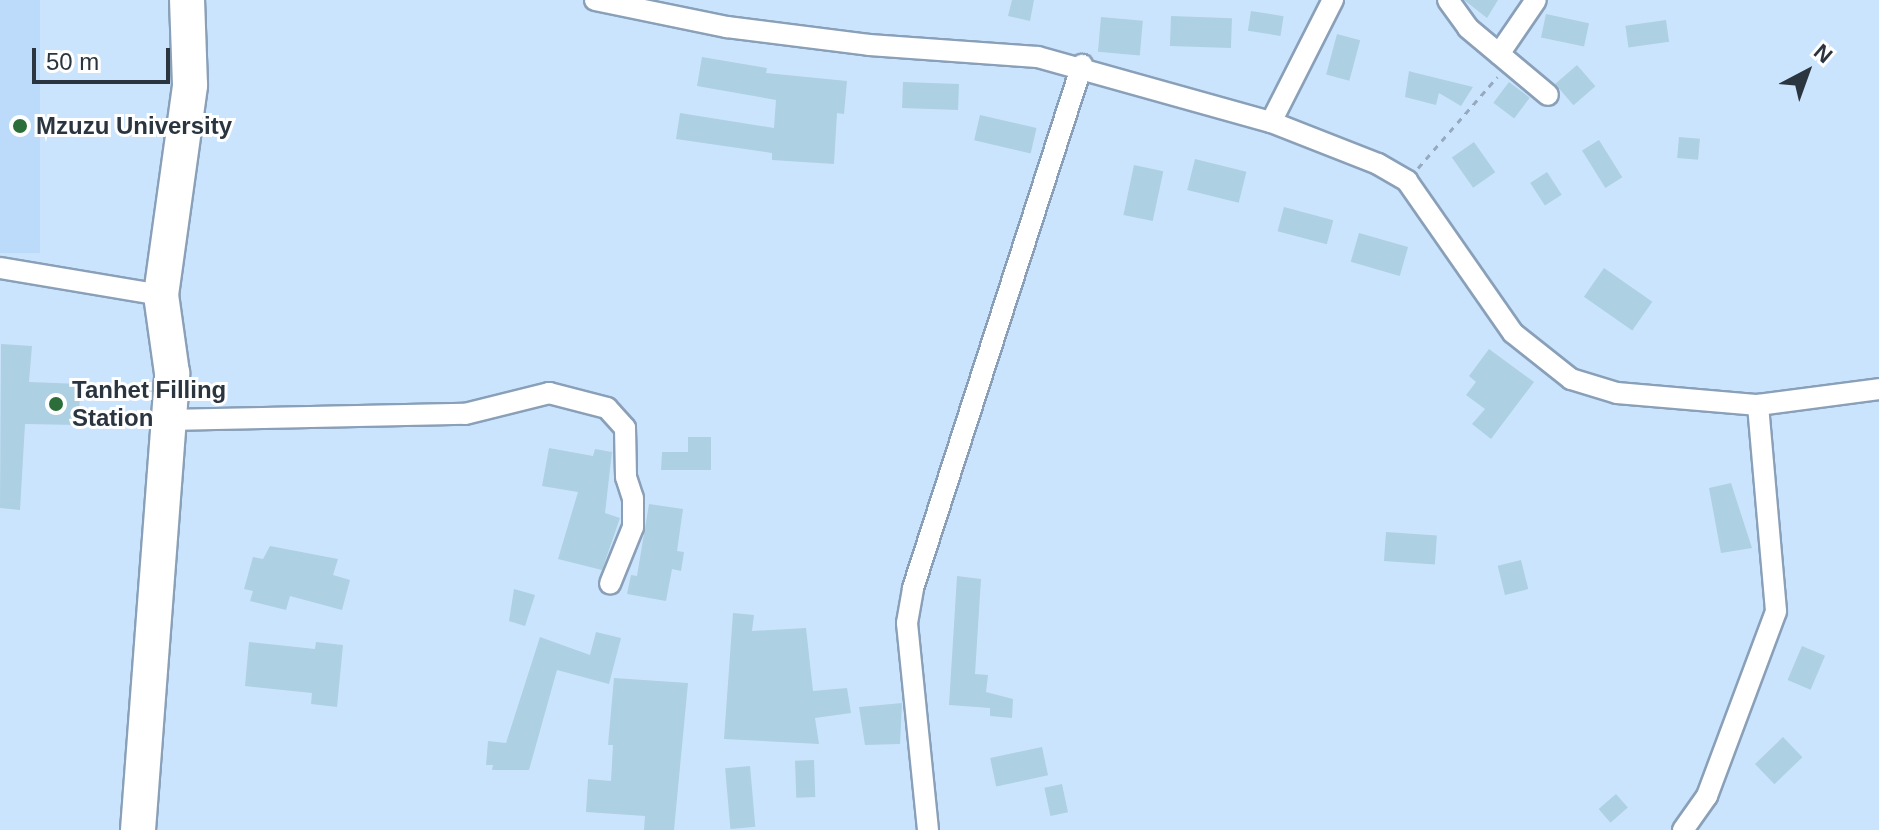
<!DOCTYPE html>
<html>
<head>
<meta charset="utf-8">
<style>
  body { margin:0 }
  #map { position:relative; width:1879px; height:830px; overflow:hidden; background:#cbe4fe; font-family:Helvetica,sans-serif }
  div>[style] { position:absolute }
  .built>* { inset:0; background:#bcdafa; transform-origin:0 0 }
  .building>* { inset:0; background:#add0e2; transform-origin:0 0 }
  .path>* { height:3px; margin-top:-1.5px; transform-origin:0; background:repeating-linear-gradient(90deg,#96aabf 0 6px,transparent 0 12px) }
  .roads { filter:drop-shadow(2px 0 #89a0b8) drop-shadow(-2px 0 #89a0b8) drop-shadow(0 2px #89a0b8) drop-shadow(0 -2px #89a0b8) }
  .minor>* { height:20px; margin:-10px; padding:0 10px; transform-origin:10px; border-radius:10px; background:#fff }
  .trunk>* { height:34px; margin:-17px; padding:0 17px; transform-origin:17px; border-radius:17px; background:#fff }
  .dots>* { width:22px; height:22px; translate:-50% -50%; box-sizing:border-box; border:4px solid #fff; border-radius:50% }
  span { translate:-50% -50%; white-space:nowrap; text-align:center; line-height:1.15; -webkit-text-stroke:6px #fff; paint-order:stroke }
  .poi-label { font-size:24px; color:#2b353f; font-weight:700 }
  .left { translate:0 -50%; text-align:left }
  .north { position:absolute; left:1767px; top:32px; width:80px; height:80px; -webkit-text-stroke:6px #fff; paint-order:stroke; rotate:41deg; font-size:22px; font-weight:700; line-height:32px; text-align:center; color:#2b353f }
  .north::after { content:''; display:block; margin:auto; width:28px; height:36px; background:#2b353f; clip-path:polygon(50% 0,100% 100%,50% 72%,0 100%) }
  .scale { position:absolute; left:32px; top:48px; width:138px; height:36px; box-sizing:border-box; border:4px solid #2b353f; border-top:0; padding-left:10px; font-size:24px; line-height:28px; white-space:nowrap; color:#2b353f; -webkit-text-stroke:6px #fff; paint-order:stroke }
</style>
</head>
<body>
<div id="map">
  <div class="built">
    <div style="left:0;top:0;width:40px;height:253px"></div>
  </div>
  <div class="building">
    <div style="clip-path:polygon(1012px 0,1034px 0,1030px 21px,1008px 16px)"></div>
    <div style="clip-path:polygon(1464px 0,1498px 0,1487px 18px)"></div>
    <div style="left:1251px;top:11px;width:33px;height:20px;rotate:9deg"></div>
    <div style="left:1546px;top:14px;width:44px;height:24px;rotate:12deg"></div>
    <div style="left:1171px;top:16px;width:61px;height:30px;rotate:2deg"></div>
    <div style="left:1101px;top:17px;width:42px;height:35px;rotate:5deg"></div>
    <div style="left:1666px;top:20px;width:22px;height:41px;rotate:82deg"></div>
    <div style="left:1337px;top:34px;width:24px;height:42px;rotate:15deg"></div>
    <div style="clip-path:polygon(702px 57px,767px 68px,766px 73px,847px 81px,844px 114px,837px 113px,834px 164px,772px 160px,772px 153px,676px 139px,680px 113px,774px 128px,776px 100px,697px 86px)"></div>
    <div style="left:1577px;top:65px;width:28px;height:29px;rotate:49deg"></div>
    <div style="clip-path:polygon(1409px 71px,1412px 72px,1473px 87px,1461px 106px,1439px 93px,1436px 105px,1405px 97px)"></div>
    <div style="left:903px;top:82px;width:56px;height:26px;rotate:2deg"></div>
    <div style="left:1509px;top:82px;width:26px;height:26px;rotate:37deg"></div>
    <div style="left:980px;top:115px;width:58px;height:26px;rotate:13deg"></div>
    <div style="left:1679px;top:137px;width:21px;height:21px;rotate:5deg"></div>
    <div style="left:1599px;top:140px;width:44px;height:20px;rotate:58deg"></div>
    <div style="left:1474px;top:142px;width:37px;height:27px;rotate:55deg"></div>
    <div style="left:1195px;top:159px;width:53px;height:32px;rotate:14deg"></div>
    <div style="left:1134px;top:165px;width:30px;height:51px;rotate:12deg"></div>
    <div style="left:1547px;top:172px;width:27px;height:20px;rotate:57deg"></div>
    <div style="left:1284px;top:207px;width:51px;height:25px;rotate:15deg"></div>
    <div style="left:1359px;top:233px;width:51px;height:30px;rotate:16deg"></div>
    <div style="left:1604px;top:268px;width:59px;height:35px;rotate:35deg"></div>
    <div style="clip-path:polygon(1px 344px,32px 346px,29px 382px,80px 384px,79px 425px,25px 424px,20px 510px,0 508px)"></div>
    <div style="clip-path:polygon(1489px 349px,1534px 382px,1491px 439px,1472px 424px,1485px 409px,1466px 395px,1476px 382px,1469px 376px)"></div>
    <div style="clip-path:polygon(688px 437px,711px 437px,711px 470px,661px 470px,662px 452px,688px 452px)"></div>
    <div style="clip-path:polygon(549px 448px,593px 456px,595px 449px,612px 452px,605px 513px,620px 518px,602px 570px,558px 559px,578px 492px,542px 486px)"></div>
    <div style="clip-path:polygon(1731px 483px,1752px 548px,1721px 553px,1709px 488px)"></div>
    <div style="clip-path:polygon(649px 504px,683px 509px,677px 551px,684px 552px,681px 571px,672px 569px,666px 601px,627px 594px,631px 575px,637px 576px)"></div>
    <div style="left:1386px;top:532px;width:51px;height:29px;rotate:4deg"></div>
    <div style="clip-path:polygon(270px 546px,338px 559px,333px 575px,350px 580px,342px 610px,290px 596px,286px 610px,250px 601px,253px 591px,244px 589px,253px 557px,263px 559px)"></div>
    <div style="left:1521px;top:560px;width:30px;height:24px;rotate:76deg"></div>
    <div style="clip-path:polygon(957px 576px,981px 579px,975px 674px,988px 675px,986px 692px,1013px 699px,1012px 718px,990px 716px,990px 708px,949px 705px)"></div>
    <div style="clip-path:polygon(514px 589px,535px 595px,525px 626px,509px 621px)"></div>
    <div style="clip-path:polygon(733px 613px,754px 615px,752px 631px,806px 628px,813px 691px,847px 688px,851px 713px,815px 718px,819px 744px,724px 739px)"></div>
    <div style="clip-path:polygon(596px 632px,621px 638px,609px 684px,557px 670px,529px 770px,492px 770px,493px 765px,486px 765px,488px 741px,506px 743px,540px 637px,590px 655px)"></div>
    <div style="clip-path:polygon(249px 642px,315px 649px,316px 642px,343px 645px,337px 707px,311px 704px,312px 693px,245px 686px)"></div>
    <div style="left:1802px;top:646px;width:25px;height:37px;rotate:23deg"></div>
    <div style="clip-path:polygon(614px 678px,688px 683px,674px 830px,644px 830px,645px 816px,586px 812px,588px 779px,611px 781px,613px 745px,608px 745px)"></div>
    <div style="clip-path:polygon(902px 703px,900px 744px,865px 745px,859px 707px)"></div>
    <div style="left:1783px;top:737px;width:28px;height:39px;rotate:46deg"></div>
    <div style="left:1042px;top:747px;width:29px;height:53px;rotate:78deg"></div>
    <div style="left:814px;top:760px;width:37px;height:19px;rotate:88deg"></div>
    <div style="left:750px;top:766px;width:61px;height:25px;rotate:85deg"></div>
    <div style="left:1062px;top:784px;width:29px;height:18px;rotate:78deg"></div>
    <div style="left:1616px;top:794px;width:18px;height:23px;rotate:49deg"></div>
  </div>
  <div class="path">
    <div style="left:1418px;top:168px;width:121px;rotate:-49deg"></div>
  </div>
  <div class="roads">
    <div class="minor">
      <div style="left:595px;top:0;width:135px;rotate:11.6deg"></div>
      <div style="left:727px;top:27px;width:143px;rotate:7.2deg"></div>
      <div style="left:869px;top:45px;width:169px;rotate:4.1deg"></div>
      <div style="left:1038px;top:57px;width:242px;rotate:15.6deg"></div>
      <div style="left:1271px;top:122px;width:115px;rotate:21.4deg"></div>
      <div style="left:1378px;top:164px;width:34px;rotate:30deg"></div>
      <div style="left:1407px;top:181px;width:185px;rotate:55.1deg"></div>
      <div style="left:1513px;top:333px;width:74px;rotate:38.4deg"></div>
      <div style="left:1571px;top:379px;width:48px;rotate:16.9deg"></div>
      <div style="left:1617px;top:393px;width:142px;rotate:4.9deg"></div>
      <div style="left:1758px;top:405px;width:122px;rotate:-7.5deg"></div>
      <div style="left:1448px;top:0;width:34px;rotate:54deg"></div>
      <div style="left:1468px;top:28px;width:104px;rotate:39.9deg"></div>
      <div style="left:1499px;top:54px;width:65px;rotate:-55.6deg"></div>
      <div style="left:1271px;top:122px;width:137px;rotate:-63.1deg"></div>
      <div style="left:0;top:268px;width:163px;rotate:9.5deg"></div>
      <div style="left:168px;top:420px;width:297px;rotate:-1.2deg"></div>
      <div style="left:465px;top:414px;width:87px;rotate:-14deg"></div>
      <div style="left:549px;top:393px;width:60px;rotate:14.5deg"></div>
      <div style="left:607px;top:408px;width:27px;rotate:48deg"></div>
      <div style="left:625px;top:428px;width:49px;rotate:88.8deg"></div>
      <div style="left:626px;top:477px;width:22px;rotate:72deg"></div>
      <div style="left:633px;top:498px;width:29px;rotate:90deg"></div>
      <div style="left:633px;top:527px;width:61px;rotate:112deg"></div>
      <div style="left:928px;top:830px;width:208px;rotate:-95.8deg"></div>
      <div style="left:907px;top:623px;width:36px;rotate:-80deg"></div>
      <div style="left:913px;top:588px;width:550px;rotate:-72.09deg"></div>
      <div style="left:1683px;top:830px;width:42px;rotate:-54.8deg"></div>
      <div style="left:1707px;top:796px;width:197px;rotate:-69.5deg"></div>
      <div style="left:1776px;top:611px;width:207px;rotate:-95deg"></div>
    </div>
    <div class="trunk">
      <div style="left:138px;top:830px;width:458px;rotate:-85.7deg"></div>
      <div style="left:172px;top:373px;width:79px;rotate:-98deg"></div>
      <div style="left:161px;top:295px;width:212px;rotate:-82.1deg"></div>
      <div style="left:190px;top:85px;width:85px;rotate:-92deg"></div>
    </div>
  </div>
  <div class="dots">
    <div style="left:20px;top:126px;background:#2b6e39"></div>
    <div style="left:56px;top:404px;background:#2b6e39"></div>
  </div>
  <div class="poi-label">
    <span class="left" style="left:36px;top:126px">Mzuzu University</span>
    <span class="left" style="left:72px;top:404px">Tanhet Filling<br>Station</span>
  </div>
  <div class="north">N</div>
  <div class="scale">50 m</div>
</div>
</body>
</html>
